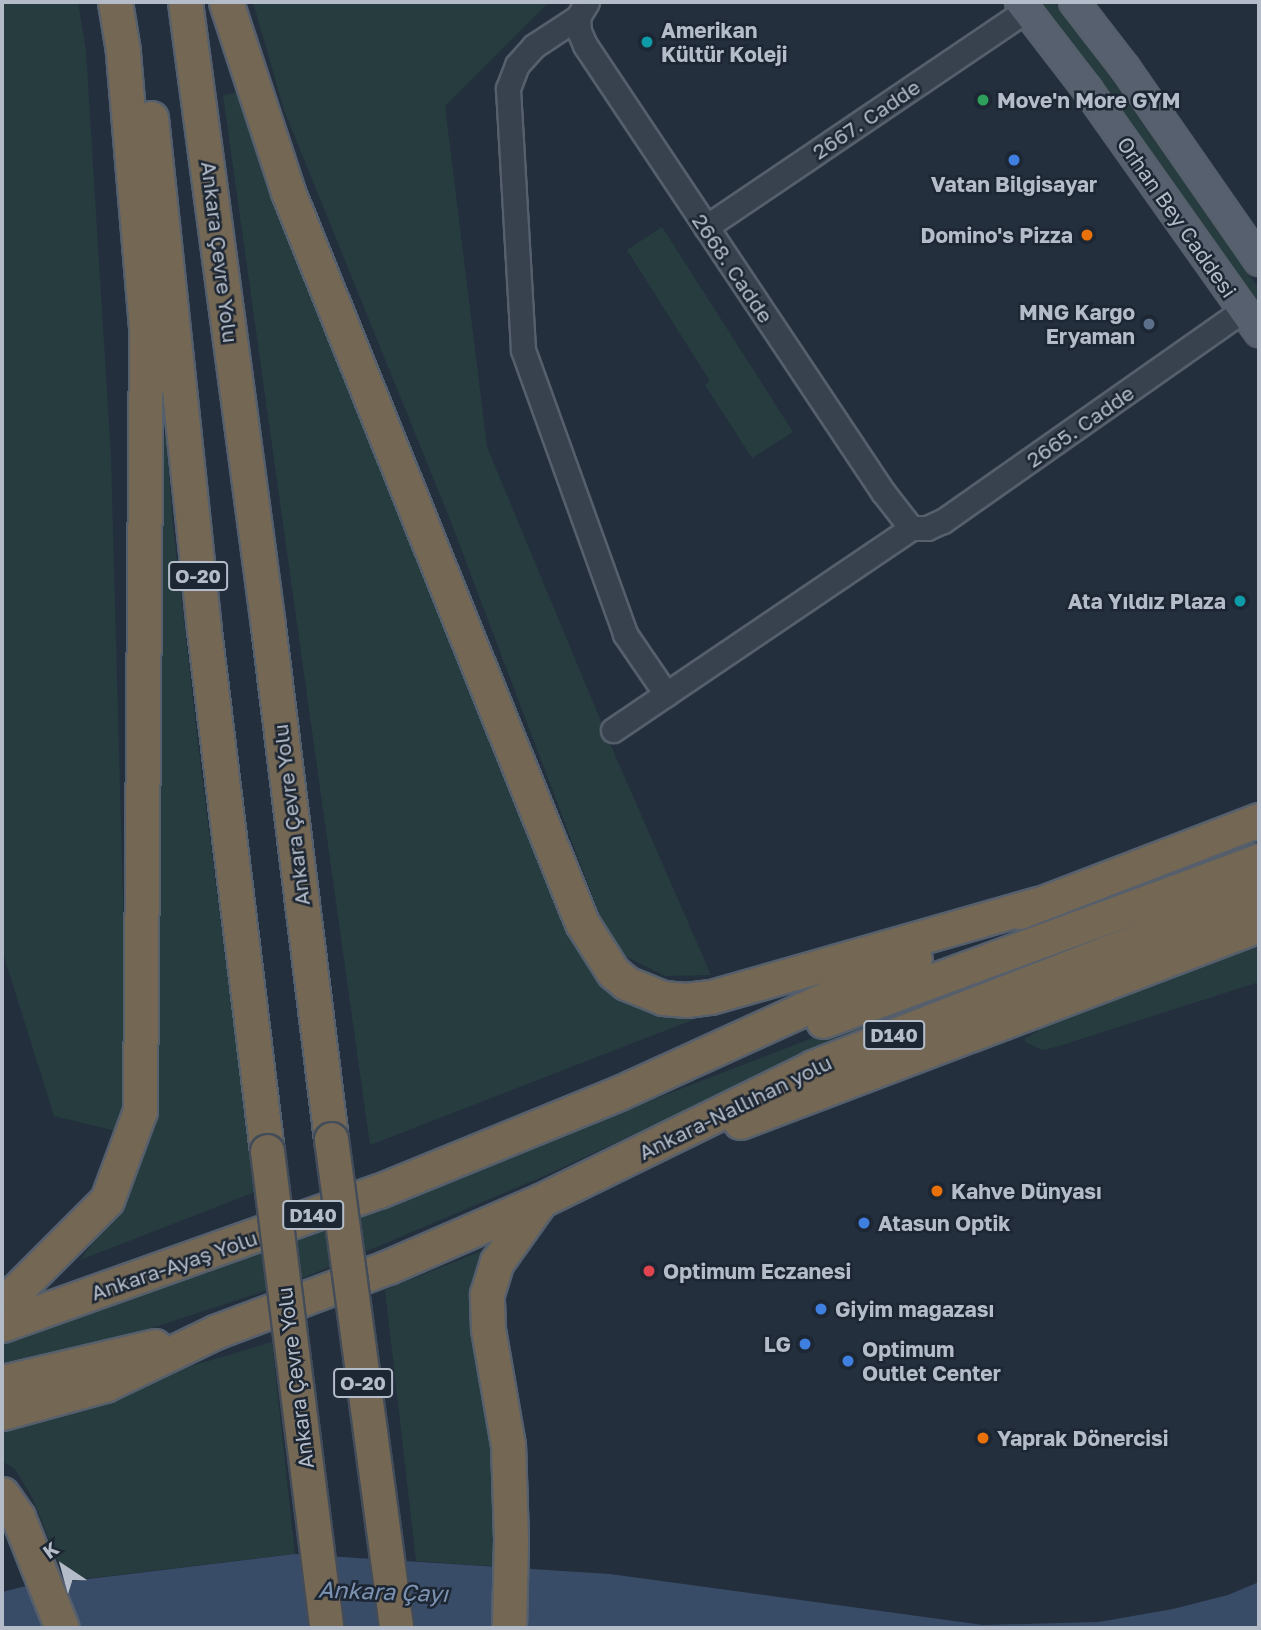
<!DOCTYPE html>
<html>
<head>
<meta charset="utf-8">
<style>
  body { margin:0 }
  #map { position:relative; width:1261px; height:1630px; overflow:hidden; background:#242f3e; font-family:"Golos Text",sans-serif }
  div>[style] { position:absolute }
  .green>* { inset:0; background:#263c3f }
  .water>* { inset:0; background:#394c67 }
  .roads { filter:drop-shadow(2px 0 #565f6c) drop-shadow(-2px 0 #565f6c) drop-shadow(0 2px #565f6c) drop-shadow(0 -2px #565f6c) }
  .minor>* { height:23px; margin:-11.5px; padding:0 11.5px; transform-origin:11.5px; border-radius:11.5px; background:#38414e }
  .major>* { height:28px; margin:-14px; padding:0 14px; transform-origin:14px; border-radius:14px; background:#56606e }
  .highway>* { height:33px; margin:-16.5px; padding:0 16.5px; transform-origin:16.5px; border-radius:16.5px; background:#746855 }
  .bridges { filter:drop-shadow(2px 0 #434c59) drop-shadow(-2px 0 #434c59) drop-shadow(0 2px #434c59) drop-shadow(0 -2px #434c59) }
  .highway-bridge>* { height:33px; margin:-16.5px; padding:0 16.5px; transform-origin:16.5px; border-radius:16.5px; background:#746855 }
  .dots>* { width:19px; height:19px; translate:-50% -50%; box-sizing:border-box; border:4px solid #1d2633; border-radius:50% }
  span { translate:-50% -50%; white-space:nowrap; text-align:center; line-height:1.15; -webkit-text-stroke:5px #1d2633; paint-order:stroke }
  .shield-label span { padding:2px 5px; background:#1d2633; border:2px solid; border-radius:5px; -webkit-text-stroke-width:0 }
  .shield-label { font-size:19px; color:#b4bcc9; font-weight:700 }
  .poi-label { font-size:21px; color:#b4bcc9; font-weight:700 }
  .left { translate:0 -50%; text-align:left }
  .right { translate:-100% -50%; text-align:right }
  .street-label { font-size:21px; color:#b4bcc9 }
  .water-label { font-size:23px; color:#7c92b1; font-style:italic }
  .frame { position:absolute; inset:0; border:4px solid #b4bcc9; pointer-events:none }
  .north { position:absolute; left:28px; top:1532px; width:70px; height:70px; -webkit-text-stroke:5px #1d2633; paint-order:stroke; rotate:324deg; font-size:19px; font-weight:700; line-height:28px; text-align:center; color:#b4bcc9 }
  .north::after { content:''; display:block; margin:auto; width:24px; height:32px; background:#b4bcc9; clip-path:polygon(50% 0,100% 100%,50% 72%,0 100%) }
</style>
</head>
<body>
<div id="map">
  <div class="green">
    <div style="clip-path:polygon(2px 2px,78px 2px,86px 51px,111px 457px,123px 900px,124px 1133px,54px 1116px,2px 950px)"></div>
    <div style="clip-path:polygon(253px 2px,549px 2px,445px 106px,487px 447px,615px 755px,711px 975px,665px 976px,623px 955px,602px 921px,451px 522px,284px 110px)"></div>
    <div style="clip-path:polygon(1040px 2px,1054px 2px,1094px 54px,1259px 289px,1259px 308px)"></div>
    <div style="clip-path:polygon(241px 92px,427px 569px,589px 965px,617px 986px,713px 1012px,370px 1145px,223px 95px)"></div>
    <div style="clip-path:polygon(662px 227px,793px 432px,752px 458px,705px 385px,710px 381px,627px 250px)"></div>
    <div style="clip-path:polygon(149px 438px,166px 438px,173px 526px,199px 752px,255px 1192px,80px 1260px,127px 1196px,139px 1161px)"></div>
    <div style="clip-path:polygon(1259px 866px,1259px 874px,881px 1020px,544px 1176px,296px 1281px,115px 1340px,2px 1369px,2px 1344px,384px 1203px)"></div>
    <div style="clip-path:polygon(1259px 942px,1259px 982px,1056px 1047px,1042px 1050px,1025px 1042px,1025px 1038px,1037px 1032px,1039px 1026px)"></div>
    <div style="clip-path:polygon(481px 1251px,474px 1298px,494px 1429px,502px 1567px,416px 1561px,385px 1290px)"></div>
    <div style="clip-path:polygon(272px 1342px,295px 1554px,66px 1581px,32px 1497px,15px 1469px,2px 1461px,2px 1422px)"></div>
  </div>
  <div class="water">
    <div style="clip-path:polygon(295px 1554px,610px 1574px,983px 1625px,1099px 1622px,1173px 1609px,1228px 1595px,1259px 1582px,1259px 1628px,2px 1628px,2px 1592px,22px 1587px)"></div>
  </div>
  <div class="roads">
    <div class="minor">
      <div style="left:587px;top:2px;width:17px;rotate:121deg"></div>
      <div style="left:578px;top:17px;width:14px;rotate:86deg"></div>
      <div style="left:579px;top:31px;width:15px;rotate:67deg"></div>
      <div style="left:585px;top:45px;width:537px;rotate:56.31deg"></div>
      <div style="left:883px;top:492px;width:46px;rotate:52.1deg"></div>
      <div style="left:578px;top:17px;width:53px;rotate:146.6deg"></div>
      <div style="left:534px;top:46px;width:25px;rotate:132deg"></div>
      <div style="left:517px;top:65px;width:26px;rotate:111deg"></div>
      <div style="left:508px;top:89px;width:261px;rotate:86.7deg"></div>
      <div style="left:523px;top:350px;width:302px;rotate:70.2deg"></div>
      <div style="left:625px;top:634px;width:73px;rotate:55.7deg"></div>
      <div style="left:706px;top:227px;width:387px;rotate:-34.1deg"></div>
      <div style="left:911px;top:528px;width:16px"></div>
      <div style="left:927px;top:528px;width:17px;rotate:-24deg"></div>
      <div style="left:943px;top:521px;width:367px;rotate:-35.1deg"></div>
      <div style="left:613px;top:730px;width:360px;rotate:-34.1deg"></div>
    </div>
    <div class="major">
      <div style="left:1020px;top:2px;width:110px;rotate:52.4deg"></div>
      <div style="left:1087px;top:89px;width:298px;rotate:54.7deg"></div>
      <div style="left:1074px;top:2px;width:83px;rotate:52.3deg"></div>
      <div style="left:1125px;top:68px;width:235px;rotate:55.2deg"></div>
    </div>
    <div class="highway">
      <div style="left:185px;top:2px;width:629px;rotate:82.42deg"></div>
      <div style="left:268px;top:626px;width:517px;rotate:83deg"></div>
      <div style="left:226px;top:2px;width:200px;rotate:71.9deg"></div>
      <div style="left:288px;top:192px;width:788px;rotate:68.09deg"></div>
      <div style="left:582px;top:923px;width:58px;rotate:57.7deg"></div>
      <div style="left:613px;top:972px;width:17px;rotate:40deg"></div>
      <div style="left:626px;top:983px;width:40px;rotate:22deg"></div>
      <div style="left:663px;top:998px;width:23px;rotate:5deg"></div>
      <div style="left:686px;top:1000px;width:25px;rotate:-7deg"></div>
      <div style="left:711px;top:997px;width:340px;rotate:-15.9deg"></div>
      <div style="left:151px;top:118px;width:515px;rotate:84.09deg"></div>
      <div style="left:204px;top:630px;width:525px;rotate:83.11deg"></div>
      <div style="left:1019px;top:912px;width:257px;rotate:-21deg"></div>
      <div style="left:823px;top:1021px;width:464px;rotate:-20.2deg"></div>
      <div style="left:740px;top:1122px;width:555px;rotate:-20.79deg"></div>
      <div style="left:12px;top:1295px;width:134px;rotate:-45deg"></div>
      <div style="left:107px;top:1200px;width:95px;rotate:-69.7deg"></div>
      <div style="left:140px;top:1111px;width:784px;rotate:-89.56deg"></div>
      <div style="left:146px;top:327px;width:277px;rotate:-94.8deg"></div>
      <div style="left:123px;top:51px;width:50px;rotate:-99.3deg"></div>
      <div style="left:2px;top:1325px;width:400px;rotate:-19.6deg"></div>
      <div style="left:379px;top:1191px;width:259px;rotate:-22.2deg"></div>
      <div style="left:619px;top:1093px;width:325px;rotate:-24.5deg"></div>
      <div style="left:2px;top:1382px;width:157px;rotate:-13.2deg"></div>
      <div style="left:2px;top:1413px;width:107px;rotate:-15.2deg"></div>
      <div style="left:105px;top:1385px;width:122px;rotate:-25.7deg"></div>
      <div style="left:215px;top:1332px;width:185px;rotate:-20.6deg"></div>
      <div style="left:388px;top:1267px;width:166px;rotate:-23.5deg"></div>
      <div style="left:540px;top:1201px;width:304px;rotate:-26.1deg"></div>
      <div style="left:813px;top:1067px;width:479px;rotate:-21.3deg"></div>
      <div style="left:2px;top:1494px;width:28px;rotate:55deg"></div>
      <div style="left:18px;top:1517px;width:119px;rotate:68.4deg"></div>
      <div style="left:509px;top:1628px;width:89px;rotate:-88.7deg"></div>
      <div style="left:511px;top:1539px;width:94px;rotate:-91.8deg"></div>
      <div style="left:508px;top:1445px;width:118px;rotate:-99.8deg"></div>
      <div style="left:488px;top:1329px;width:35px;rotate:-92deg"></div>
      <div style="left:487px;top:1294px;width:34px;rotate:-73deg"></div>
      <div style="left:497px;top:1262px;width:72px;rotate:-54.6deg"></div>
    </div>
  </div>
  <div class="bridges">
    <div class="highway-bridge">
      <div style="left:331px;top:1139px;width:493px;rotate:82.4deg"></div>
      <div style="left:267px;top:1151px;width:481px;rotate:82.9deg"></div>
    </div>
  </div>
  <div class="dots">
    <div style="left:647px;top:42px;background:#0f9aa8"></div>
    <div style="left:983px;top:100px;background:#2e9e5b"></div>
    <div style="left:1014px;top:160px;background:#3f7fe0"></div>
    <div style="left:1087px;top:235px;background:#e8710a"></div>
    <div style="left:1149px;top:324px;background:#5c6f8a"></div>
    <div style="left:1240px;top:601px;background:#0f9aa8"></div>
    <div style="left:937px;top:1191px;background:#e8710a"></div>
    <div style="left:864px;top:1223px;background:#3f7fe0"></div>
    <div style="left:649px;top:1271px;background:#e0444e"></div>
    <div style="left:821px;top:1309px;background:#3f7fe0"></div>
    <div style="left:805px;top:1344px;background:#3f7fe0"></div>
    <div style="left:848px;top:1361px;background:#3f7fe0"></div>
    <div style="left:983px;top:1438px;background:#e8710a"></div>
  </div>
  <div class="shield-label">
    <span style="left:198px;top:576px">O-20</span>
    <span style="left:894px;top:1035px">D140</span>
    <span style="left:313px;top:1215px">D140</span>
    <span style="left:363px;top:1383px">O-20</span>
  </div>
  <div class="poi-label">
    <span class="left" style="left:661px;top:42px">Amerikan<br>Kültür Koleji</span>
    <span class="left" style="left:997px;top:100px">Move'n More GYM</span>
    <span style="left:1014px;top:184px">Vatan Bilgisayar</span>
    <span class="right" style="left:1073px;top:235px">Domino's Pizza</span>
    <span class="right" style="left:1135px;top:324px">MNG Kargo<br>Eryaman</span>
    <span class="right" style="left:1226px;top:601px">Ata Yıldız Plaza</span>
    <span class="left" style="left:951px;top:1191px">Kahve Dünyası</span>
    <span class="left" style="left:878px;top:1223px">Atasun Optik</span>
    <span class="left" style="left:663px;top:1271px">Optimum Eczanesi</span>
    <span class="left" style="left:835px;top:1309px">Giyim mağazası</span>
    <span class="right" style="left:791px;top:1344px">LG</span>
    <span class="left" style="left:862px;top:1361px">Optimum<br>Outlet Center</span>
    <span class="left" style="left:997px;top:1438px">Yaprak Dönercisi</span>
  </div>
  <div class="street-label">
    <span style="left:866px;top:119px;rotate:-34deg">2667. Cadde</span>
    <span style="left:1177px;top:217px;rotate:55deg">Orhan Bey Caddesi</span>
    <span style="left:220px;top:252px;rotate:83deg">Ankara Çevre Yolu</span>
    <span style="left:733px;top:268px;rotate:56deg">2668. Cadde</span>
    <span style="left:1080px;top:426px;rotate:-35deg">2665. Cadde</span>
    <span style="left:291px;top:815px;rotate:-97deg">Ankara Çevre Yolu</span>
    <span style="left:735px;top:1107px;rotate:-26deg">Ankara-Nallıhan yolu</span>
    <span style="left:174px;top:1265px;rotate:-19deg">Ankara-Ayaş Yolu</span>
    <span style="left:295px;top:1378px;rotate:-97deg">Ankara Çevre Yolu</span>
  </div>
  <div class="water-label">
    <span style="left:383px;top:1591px;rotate:2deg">Ankara Çayı</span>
  </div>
  <div class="frame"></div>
  <div class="north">K</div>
</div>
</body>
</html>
